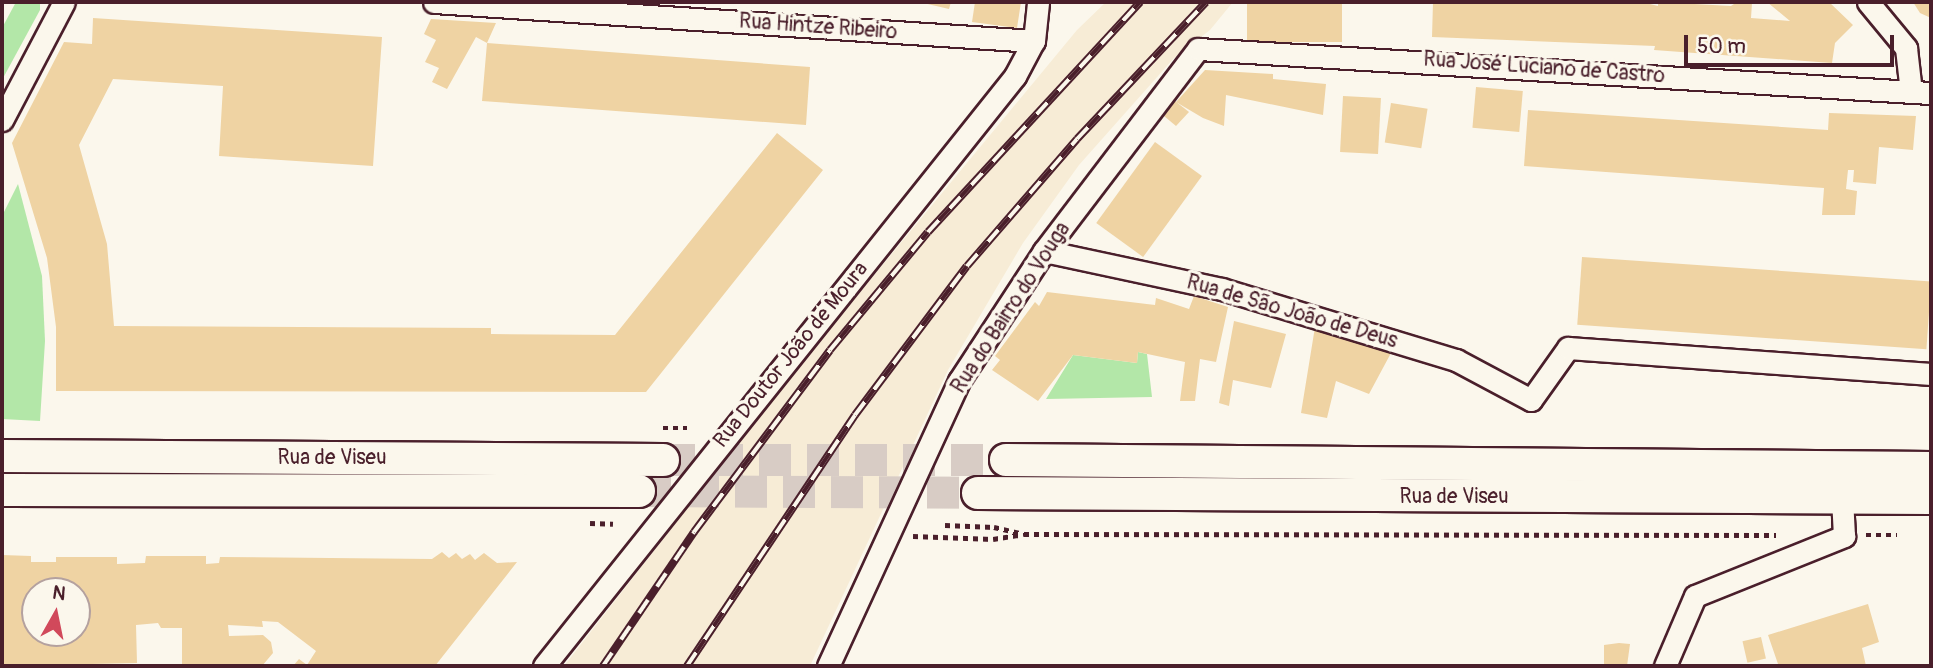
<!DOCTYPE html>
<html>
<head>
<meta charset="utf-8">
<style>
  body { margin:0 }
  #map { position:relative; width:1933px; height:668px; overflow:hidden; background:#fbf7ec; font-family:Pangolin,sans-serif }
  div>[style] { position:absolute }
  .built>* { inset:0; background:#f7ecd6 }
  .green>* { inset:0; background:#b3e7a8 }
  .building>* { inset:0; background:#efd3a3; transform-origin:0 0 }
  .secondary-tunnel>* { height:32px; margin-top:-16px; transform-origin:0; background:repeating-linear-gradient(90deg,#d8ccc5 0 32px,transparent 0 48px) }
  .path>* { height:4.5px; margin-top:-2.25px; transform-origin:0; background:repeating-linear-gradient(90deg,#4a1f2b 0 5px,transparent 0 10px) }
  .roads { filter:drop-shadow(2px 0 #4a1f2b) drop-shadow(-2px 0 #4a1f2b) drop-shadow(0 2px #4a1f2b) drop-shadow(0 -2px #4a1f2b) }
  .minor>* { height:21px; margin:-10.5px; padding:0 10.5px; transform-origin:10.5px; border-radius:10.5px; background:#fbf7ec }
  .secondary>* { height:32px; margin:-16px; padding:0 16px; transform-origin:16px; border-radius:16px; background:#fbf7ec }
  .rail>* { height:8px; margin-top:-4px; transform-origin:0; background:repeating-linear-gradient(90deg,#fbf7ec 0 16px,#4a1f2b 0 32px); box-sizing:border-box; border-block:2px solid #4a1f2b }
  span { translate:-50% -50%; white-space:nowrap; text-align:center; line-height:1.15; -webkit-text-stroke:7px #fbf7ec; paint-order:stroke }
  .street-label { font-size:21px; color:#4a1f2b }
  .frame { position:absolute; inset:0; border:4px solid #4a1f2b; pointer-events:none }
  .north { position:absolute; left:21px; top:577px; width:70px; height:70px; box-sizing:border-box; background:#fbf7ec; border:2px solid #b4a19f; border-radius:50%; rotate:9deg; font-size:19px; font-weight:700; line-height:28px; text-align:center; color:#4a1f2b }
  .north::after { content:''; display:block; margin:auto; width:24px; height:32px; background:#d1495b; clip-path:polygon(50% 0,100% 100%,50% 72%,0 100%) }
  .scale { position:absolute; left:1684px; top:35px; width:210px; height:32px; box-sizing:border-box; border:4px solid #4a1f2b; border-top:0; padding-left:9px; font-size:21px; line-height:24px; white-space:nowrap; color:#4a1f2b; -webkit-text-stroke:5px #fbf7ec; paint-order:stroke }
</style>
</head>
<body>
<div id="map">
  <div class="built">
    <div style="clip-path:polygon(1106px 2px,1233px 2px,1210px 30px,1174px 58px,1079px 165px,1023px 243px,948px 370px,810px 666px,564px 666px,789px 378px,1077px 30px)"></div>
  </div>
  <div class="green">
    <div style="clip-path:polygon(16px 2px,40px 2px,40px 10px,2px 80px,2px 28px)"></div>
    <div style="clip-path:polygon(18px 184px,42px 276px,45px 341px,40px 421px,2px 419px,2px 216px)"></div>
    <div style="clip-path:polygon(1138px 352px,1147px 354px,1152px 397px,1046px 399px,1073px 355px,1137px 363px)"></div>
  </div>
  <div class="building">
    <div style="clip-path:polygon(919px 2px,951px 2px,949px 9px)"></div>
    <div style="clip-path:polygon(975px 2px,1021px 2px,1017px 28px,972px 22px)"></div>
    <div style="left:1247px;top:2px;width:95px;height:40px"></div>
    <div style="clip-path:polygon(1433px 2px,1642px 2px,1658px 6px,1658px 2px,1731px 6px,1737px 2px,1752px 3px,1751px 18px,1790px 21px,1767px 2px,1829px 2px,1853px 25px,1835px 43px,1832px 63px,1654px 50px,1655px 46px,1432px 37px)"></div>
    <div style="clip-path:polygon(1913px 2px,1931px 2px,1931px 18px,1920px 13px)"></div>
    <div style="clip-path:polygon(93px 18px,382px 37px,373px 166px,219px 156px,223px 86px,113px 79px,79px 145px,107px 244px,114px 326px,491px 328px,491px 334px,615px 335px,777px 133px,823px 170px,646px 392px,56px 391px,56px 327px,47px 258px,12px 143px,64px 42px,92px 44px)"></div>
    <div style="clip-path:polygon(431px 19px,496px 23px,487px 43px,810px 67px,806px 125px,482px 101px,487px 43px,476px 37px,447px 89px,432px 82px,439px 68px,425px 62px,436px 40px,424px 34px)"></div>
    <div style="clip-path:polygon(1205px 70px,1273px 74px,1273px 79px,1326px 84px,1323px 115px,1226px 95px,1224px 126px,1203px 118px,1176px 102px)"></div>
    <div style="left:1476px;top:87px;width:47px;height:41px;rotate:5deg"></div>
    <div style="left:1343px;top:96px;width:38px;height:56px;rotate:3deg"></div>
    <div style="clip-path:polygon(1175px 101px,1189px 112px,1176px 126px,1164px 116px)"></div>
    <div style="left:1391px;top:103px;width:37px;height:40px;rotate:9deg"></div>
    <div style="clip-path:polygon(1528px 110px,1828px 130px,1829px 113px,1916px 116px,1913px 150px,1879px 147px,1876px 184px,1853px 182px,1854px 170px,1848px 170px,1846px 189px,1857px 191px,1855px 215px,1822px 215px,1824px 188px,1524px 166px)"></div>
    <div style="left:1155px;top:142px;width:58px;height:100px;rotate:36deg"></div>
    <div style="left:1582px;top:257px;width:350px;height:68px;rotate:4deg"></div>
    <div style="clip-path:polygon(1047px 292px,1155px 305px,1156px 298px,1189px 309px,1194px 296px,1228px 307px,1216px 362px,1200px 359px,1195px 401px,1180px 401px,1185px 362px,1138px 352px,1137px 363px,1073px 355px,1038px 401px,992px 370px,1000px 360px,995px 356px,1035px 302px,1039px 306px)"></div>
    <div style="clip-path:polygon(1234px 321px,1286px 334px,1271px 388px,1233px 380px,1229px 406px,1219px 403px)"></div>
    <div style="clip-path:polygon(1315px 327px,1391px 353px,1369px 394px,1336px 381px,1327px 418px,1301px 413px)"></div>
    <div style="clip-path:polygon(evenodd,442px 552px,449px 558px,456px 553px,462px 559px,470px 554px,475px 560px,484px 553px,497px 563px,517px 562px,435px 666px,293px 666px,299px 659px,307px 665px,316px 651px,278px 622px,262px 621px,263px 627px,228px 625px,229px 636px,263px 635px,271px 642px,273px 653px,262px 666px,182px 665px,182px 628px,161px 628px,158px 623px,136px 625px,137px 663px,2px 666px,2px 555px,31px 556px,31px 562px,56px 562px,56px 557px,117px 557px,117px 564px,145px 563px,146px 556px,206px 556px,206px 564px,219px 563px,220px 557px,432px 559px,442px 552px,35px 591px,77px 591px,77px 633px,35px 633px,35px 591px)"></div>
    <div style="clip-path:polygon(1868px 604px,1879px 642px,1862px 648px,1866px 666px,1778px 664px,1768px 635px)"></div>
    <div style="left:1761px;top:637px;width:22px;height:19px;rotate:77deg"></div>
    <div style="clip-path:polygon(1619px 643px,1630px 644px,1627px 666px,1604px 666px,1604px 645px)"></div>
  </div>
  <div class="secondary-tunnel">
    <div style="left:663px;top:460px;width:343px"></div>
    <div style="left:639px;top:491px;width:339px;rotate:0.3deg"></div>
  </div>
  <div class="path">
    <div style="left:663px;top:428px;width:24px"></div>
    <div style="left:590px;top:523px;width:23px;rotate:2deg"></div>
    <div style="left:945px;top:525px;width:49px;rotate:2.3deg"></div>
    <div style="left:994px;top:527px;width:31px;rotate:13deg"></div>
    <div style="left:1024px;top:534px;width:752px;rotate:0.08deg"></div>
    <div style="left:1866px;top:535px;width:31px"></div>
    <div style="left:913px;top:536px;width:80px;rotate:2.1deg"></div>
    <div style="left:993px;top:539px;width:26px;rotate:-9deg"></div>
  </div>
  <div class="roads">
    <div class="minor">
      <div style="left:434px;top:2px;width:601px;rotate:3.72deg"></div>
      <div style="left:1868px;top:2px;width:60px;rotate:50.4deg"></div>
      <div style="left:1906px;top:48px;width:44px;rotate:83.5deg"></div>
      <div style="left:2px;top:120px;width:133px;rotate:-62.3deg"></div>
      <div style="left:1044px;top:251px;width:182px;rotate:12.1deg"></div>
      <div style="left:1222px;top:289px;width:245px;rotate:16.9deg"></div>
      <div style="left:1456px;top:360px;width:85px;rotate:28.1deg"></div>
      <div style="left:1531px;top:400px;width:64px;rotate:-54.6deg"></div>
      <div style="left:1568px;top:348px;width:364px;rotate:4.1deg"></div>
      <div style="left:544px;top:666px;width:755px;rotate:-51.4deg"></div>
      <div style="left:1015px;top:76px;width:40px;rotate:-62deg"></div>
      <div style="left:1034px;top:41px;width:39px;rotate:-84deg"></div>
      <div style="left:828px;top:666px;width:314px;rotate:-65.3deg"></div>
      <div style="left:959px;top:381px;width:155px;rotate:-56.8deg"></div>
      <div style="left:1044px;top:251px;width:254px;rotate:-52.7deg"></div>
      <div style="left:1198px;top:49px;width:734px;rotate:3.44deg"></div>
      <div style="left:1665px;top:666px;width:76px;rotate:-66.8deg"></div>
      <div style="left:1695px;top:596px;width:161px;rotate:-21.9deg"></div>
      <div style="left:1844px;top:536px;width:37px;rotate:-93deg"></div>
    </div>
    <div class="secondary">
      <div style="left:2px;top:456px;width:661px;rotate:0.35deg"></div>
      <div style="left:1006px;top:460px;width:925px;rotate:0.5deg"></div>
      <div style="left:2px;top:490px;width:637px;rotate:0.09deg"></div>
      <div style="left:978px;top:493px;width:953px;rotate:0.3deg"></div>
    </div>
  </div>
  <div class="rail">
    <div style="left:603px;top:666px;width:162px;rotate:-55.8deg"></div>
    <div style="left:694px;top:532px;width:227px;rotate:-53.2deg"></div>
    <div style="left:830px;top:350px;width:153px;rotate:-50.3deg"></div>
    <div style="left:928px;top:232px;width:313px;rotate:-47.3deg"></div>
    <div style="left:687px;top:666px;width:302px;rotate:-56.2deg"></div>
    <div style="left:855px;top:415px;width:186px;rotate:-53.1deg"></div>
    <div style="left:967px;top:266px;width:168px;rotate:-49.1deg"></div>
    <div style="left:1077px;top:139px;width:188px;rotate:-46.7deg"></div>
  </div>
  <div class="street-label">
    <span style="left:818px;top:27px;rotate:4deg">Rua Hintze Ribeiro</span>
    <span style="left:1544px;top:68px;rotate:4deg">Rua José Luciano de Castro</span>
    <span style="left:1011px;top:308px;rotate:-57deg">Rua do Bairro do Vouga</span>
    <span style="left:1292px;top:312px;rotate:16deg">Rua de São João de Deus</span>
    <span style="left:791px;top:355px;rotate:-51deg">Rua Doutor João de Moura</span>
    <span style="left:332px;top:458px">Rua de Viseu</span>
    <span style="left:1454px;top:497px">Rua de Viseu</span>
  </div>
  <div class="frame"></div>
  <div class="north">N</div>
  <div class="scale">50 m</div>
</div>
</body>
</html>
